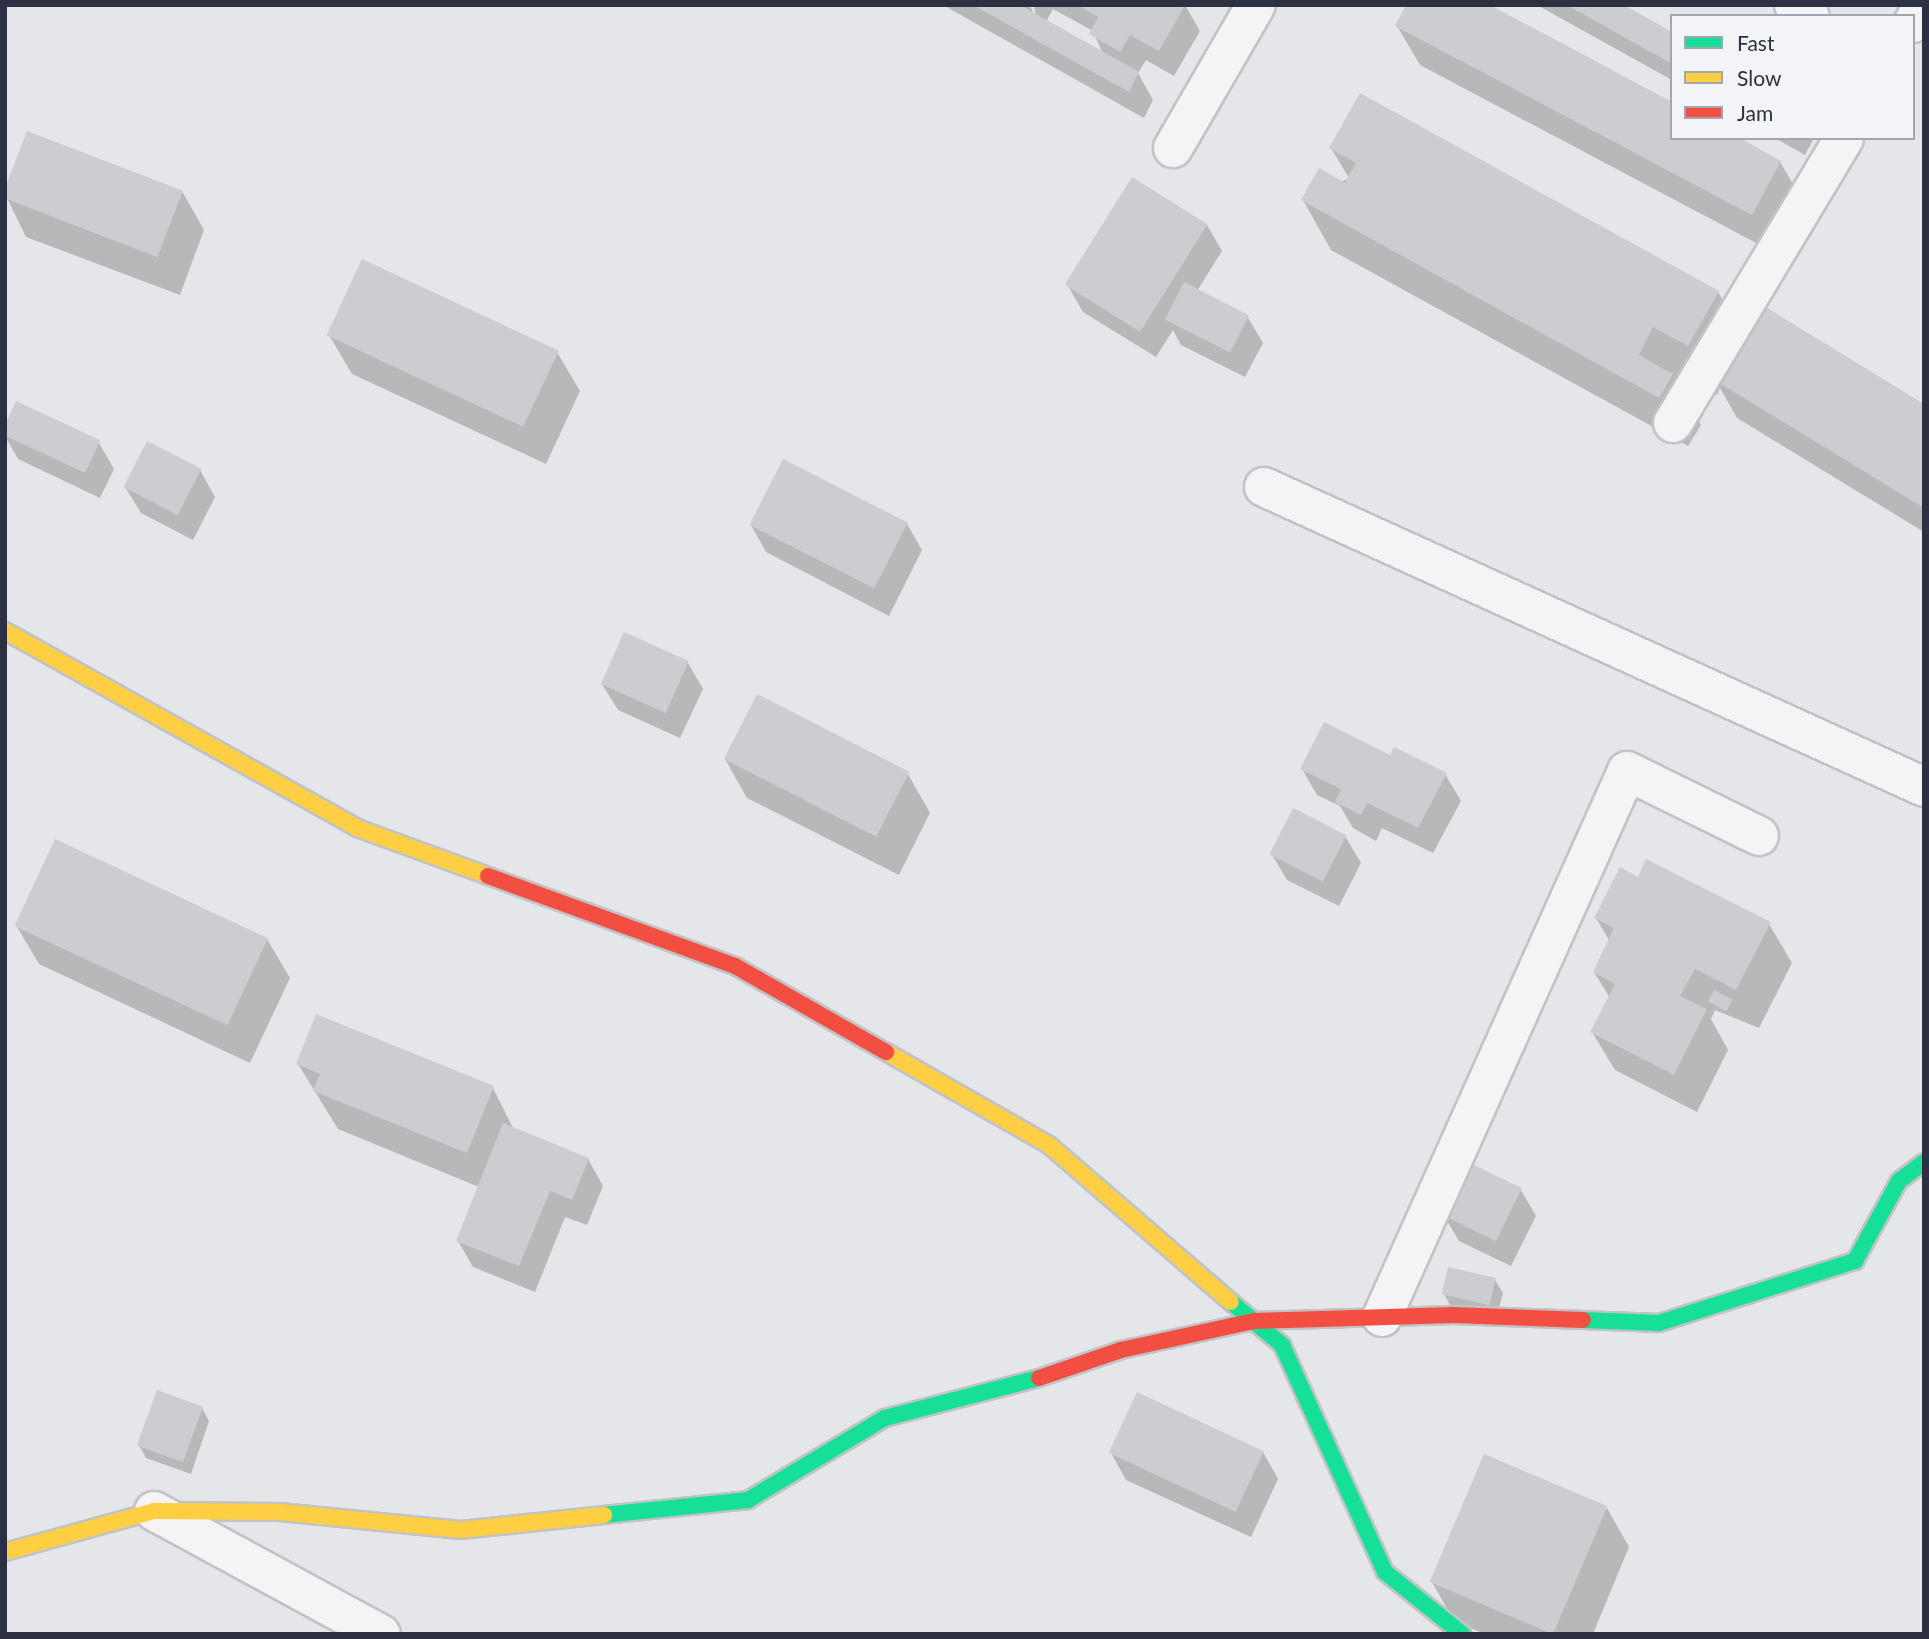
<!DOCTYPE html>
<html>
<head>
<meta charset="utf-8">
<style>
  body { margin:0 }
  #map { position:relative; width:1929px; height:1639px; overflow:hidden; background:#e4e6e9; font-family:Lato,sans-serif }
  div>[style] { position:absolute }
  .shadow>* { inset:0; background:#0003 }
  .building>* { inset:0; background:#cccdd1; transform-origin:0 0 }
  .roads { filter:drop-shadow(2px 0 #c1c3c6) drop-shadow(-2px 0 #c1c3c6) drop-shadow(0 2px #c1c3c6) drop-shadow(0 -2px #c1c3c6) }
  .street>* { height:38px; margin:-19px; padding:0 19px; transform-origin:19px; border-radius:19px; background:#f4f4f6 }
  .fast>* { height:16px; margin:-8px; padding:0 8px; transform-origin:8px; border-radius:8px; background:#16e098 }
  .slow>* { height:16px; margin:-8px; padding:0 8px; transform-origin:8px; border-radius:8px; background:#ffcf43 }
  .jam>* { height:16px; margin:-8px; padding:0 8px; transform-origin:8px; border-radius:8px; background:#f24e42 }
  span { translate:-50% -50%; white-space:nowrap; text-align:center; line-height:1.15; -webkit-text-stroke:6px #f3f4f8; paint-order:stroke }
  .frame { position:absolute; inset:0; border:7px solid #2c3042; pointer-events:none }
  .legend { position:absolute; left:1670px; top:14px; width:245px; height:126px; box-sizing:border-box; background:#f3f4f8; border:2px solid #a3a6af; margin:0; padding:9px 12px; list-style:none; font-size:21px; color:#2c3042 }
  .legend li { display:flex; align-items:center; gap:14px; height:35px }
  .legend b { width:35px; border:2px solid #a3a6af }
</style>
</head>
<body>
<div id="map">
  <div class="shadow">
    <div style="clip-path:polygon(evenodd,943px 5px,1029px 5px,1036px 17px,1034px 5px,1185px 5px,1200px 31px,1174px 76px,1146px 60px,1138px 73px,1153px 100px,1144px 118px,943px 5px,1053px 9px,1093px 31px,1103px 54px,1046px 22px,1053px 9px)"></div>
    <div style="clip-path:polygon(1537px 5px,1621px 5px,1672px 34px,1672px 80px)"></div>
    <div style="clip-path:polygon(1397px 26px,1672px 138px,1780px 162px,1803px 201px,1775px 253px,1420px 65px)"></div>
    <div style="clip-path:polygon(28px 133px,182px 191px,204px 230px,180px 295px,26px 237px,5px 194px)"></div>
    <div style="clip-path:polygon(1775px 138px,1814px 138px,1805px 155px)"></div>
    <div style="clip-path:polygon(1331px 148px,1718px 292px,1742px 334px,1924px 406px,1924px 532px,1737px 418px,1720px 388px,1717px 395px,1682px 376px,1678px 385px,1701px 425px,1688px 446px,1331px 250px,1303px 200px,1349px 178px)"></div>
    <div style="clip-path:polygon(1207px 225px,1222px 251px,1197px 291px,1247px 316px,1263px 343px,1245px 377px,1181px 345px,1173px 330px,1156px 357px,1083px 312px,1068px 286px)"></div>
    <div style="clip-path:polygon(329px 335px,557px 352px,580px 391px,546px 464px,352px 374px)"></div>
    <div style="clip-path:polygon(16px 403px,99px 443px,114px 469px,100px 498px,18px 459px,5px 436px)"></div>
    <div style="clip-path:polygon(200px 470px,215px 497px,193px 540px,141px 513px,125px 487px)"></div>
    <div style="clip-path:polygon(907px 524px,922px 550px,889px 616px,766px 552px,751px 525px)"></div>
    <div style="clip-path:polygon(688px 663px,703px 689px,680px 738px,618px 710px,602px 684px)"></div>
    <div style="clip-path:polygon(1391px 758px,1445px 774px,1461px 801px,1433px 853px,1382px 828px,1376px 841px,1353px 828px,1340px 806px,1317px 795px,1302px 769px)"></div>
    <div style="clip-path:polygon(725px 759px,908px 774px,930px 813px,899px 875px,747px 798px)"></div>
    <div style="clip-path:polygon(1345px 836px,1361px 863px,1339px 906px,1287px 880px,1271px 853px)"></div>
    <div style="clip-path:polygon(1639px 879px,1769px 924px,1792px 963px,1759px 1028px,1715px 1010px,1711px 1019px,1728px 1050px,1697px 1112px,1615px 1070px,1592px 1032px,1610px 998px,1594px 972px,1610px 942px,1596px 918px)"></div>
    <div style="clip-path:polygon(16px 925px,267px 939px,290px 978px,250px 1063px,39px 964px)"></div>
    <div style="clip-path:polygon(298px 1064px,493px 1088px,514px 1130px,588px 1159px,603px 1186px,587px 1225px,565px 1217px,535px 1292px,473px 1267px,458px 1241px,479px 1187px,338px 1129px)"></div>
    <div style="clip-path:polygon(1469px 1164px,1521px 1190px,1536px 1216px,1511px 1266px,1459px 1241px,1443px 1214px)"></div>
    <div style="clip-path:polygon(1495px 1280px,1503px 1293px,1496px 1318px,1451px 1307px,1444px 1294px)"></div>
    <div style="clip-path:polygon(202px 1408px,209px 1421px,191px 1474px,146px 1458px,139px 1445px)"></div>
    <div style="clip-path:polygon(1263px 1452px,1278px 1479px,1251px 1537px,1126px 1480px,1111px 1453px)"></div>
    <div style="clip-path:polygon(1607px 1508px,1629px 1547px,1593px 1634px,1485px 1634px,1454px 1621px,1432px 1582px)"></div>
  </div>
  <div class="building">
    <div style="clip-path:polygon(973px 5px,1020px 5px,1139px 72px,1129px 92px)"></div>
    <div style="clip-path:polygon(1077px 5px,1185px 5px,1159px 51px,1130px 35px,1120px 52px,1089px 34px,1098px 17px)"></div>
    <div style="clip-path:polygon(1406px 5px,1490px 5px,1672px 102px,1672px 138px,1740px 138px,1781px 161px,1752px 215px,1395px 26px)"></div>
    <div style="clip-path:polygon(1567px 5px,1624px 5px,1672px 32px,1672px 64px)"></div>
    <div style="clip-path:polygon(1360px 93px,1719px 291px,1688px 346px,1653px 327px,1639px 355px,1673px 374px,1659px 398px,1301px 200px,1319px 168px,1345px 183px,1356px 163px,1329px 148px)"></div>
    <div style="left:27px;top:131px;width:167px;height:71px;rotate:21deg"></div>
    <div style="left:1132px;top:177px;width:89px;height:127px;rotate:32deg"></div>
    <div style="left:362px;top:259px;width:217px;height:84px;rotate:25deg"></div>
    <div style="left:1184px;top:282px;width:73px;height:42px;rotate:27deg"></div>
    <div style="clip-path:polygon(1759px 303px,1924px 404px,1924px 508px,1713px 379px)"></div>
    <div style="left:16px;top:401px;width:93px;height:36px;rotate:25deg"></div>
    <div style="left:147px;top:441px;width:61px;height:52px;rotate:27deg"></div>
    <div style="left:783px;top:459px;width:140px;height:74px;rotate:27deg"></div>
    <div style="left:624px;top:632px;width:71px;height:57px;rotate:24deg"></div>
    <div style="left:757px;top:694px;width:171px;height:73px;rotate:27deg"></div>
    <div style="clip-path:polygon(1324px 722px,1390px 755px,1394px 747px,1447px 773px,1418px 828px,1367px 803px,1361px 815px,1335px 802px,1341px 789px,1300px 769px)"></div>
    <div style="left:1293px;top:808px;width:60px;height:52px;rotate:27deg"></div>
    <div style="left:55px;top:839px;width:235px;height:96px;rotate:25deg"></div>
    <div style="clip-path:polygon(1646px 859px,1771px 922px,1736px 990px,1695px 969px,1680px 996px,1707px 1009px,1674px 1075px,1590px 1032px,1615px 984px,1593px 972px,1614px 928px,1594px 918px,1620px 867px,1638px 877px)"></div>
    <div style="left:1714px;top:990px;width:21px;height:13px;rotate:28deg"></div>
    <div style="clip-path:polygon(316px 1014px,494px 1086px,467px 1153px,313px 1091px,320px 1074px,296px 1064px)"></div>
    <div style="clip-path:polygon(503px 1123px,589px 1158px,572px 1200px,550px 1191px,519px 1266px,456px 1241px)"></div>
    <div style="left:1468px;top:1162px;width:60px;height:59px;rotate:26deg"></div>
    <div style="left:1448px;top:1267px;width:49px;height:28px;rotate:13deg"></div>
    <div style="left:157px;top:1390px;width:49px;height:59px;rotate:20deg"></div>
    <div style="left:1137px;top:1392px;width:140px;height:67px;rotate:25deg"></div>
    <div style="left:1484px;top:1454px;width:134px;height:139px;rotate:23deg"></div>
  </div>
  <div class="roads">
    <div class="street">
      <div style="left:1794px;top:5px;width:19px;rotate:35deg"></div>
      <div style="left:1913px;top:23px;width:21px;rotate:-59deg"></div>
      <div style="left:1173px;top:148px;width:165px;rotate:-59.9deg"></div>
      <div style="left:1673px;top:423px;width:332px;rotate:-59deg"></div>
      <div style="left:1264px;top:487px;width:725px;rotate:24.44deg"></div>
      <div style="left:1382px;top:1317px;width:598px;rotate:-65.83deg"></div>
      <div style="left:1627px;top:771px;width:147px;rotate:26.2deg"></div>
      <div style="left:154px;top:1511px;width:258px;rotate:28.5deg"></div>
    </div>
    <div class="fast">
      <div style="left:1231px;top:1302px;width:67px;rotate:40.1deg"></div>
      <div style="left:1282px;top:1345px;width:249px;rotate:65.6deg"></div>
      <div style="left:1385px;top:1572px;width:99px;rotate:38.8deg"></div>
      <div style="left:1583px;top:1320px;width:76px;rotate:2.3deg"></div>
      <div style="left:1659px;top:1323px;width:206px;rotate:-17.6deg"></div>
      <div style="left:1855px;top:1261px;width:91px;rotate:-61.2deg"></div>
      <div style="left:1899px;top:1181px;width:31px;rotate:-37deg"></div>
      <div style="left:604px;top:1515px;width:145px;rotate:-5.9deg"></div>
      <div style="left:748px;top:1500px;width:160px;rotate:-30.9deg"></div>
      <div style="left:885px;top:1418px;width:159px;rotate:-14.6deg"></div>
    </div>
    <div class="slow">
      <div style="left:5px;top:631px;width:403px;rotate:29.2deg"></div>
      <div style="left:357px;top:828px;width:140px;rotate:20.1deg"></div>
      <div style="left:886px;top:1052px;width:188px;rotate:29.7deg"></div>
      <div style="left:1049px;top:1145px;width:240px;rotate:40.8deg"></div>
      <div style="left:5px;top:1552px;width:155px;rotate:-15.4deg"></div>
      <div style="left:154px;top:1511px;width:126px;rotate:0.5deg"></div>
      <div style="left:280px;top:1512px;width:182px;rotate:5.7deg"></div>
      <div style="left:461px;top:1530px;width:144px;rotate:-6deg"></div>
    </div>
    <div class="jam">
      <div style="left:488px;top:876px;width:263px;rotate:20deg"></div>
      <div style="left:735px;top:966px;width:174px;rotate:29.7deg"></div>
      <div style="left:1039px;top:1378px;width:87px;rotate:-18.9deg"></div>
      <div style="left:1121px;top:1350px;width:136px;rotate:-12.3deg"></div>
      <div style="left:1254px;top:1321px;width:200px;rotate:-1.7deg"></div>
      <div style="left:1454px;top:1315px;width:129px;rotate:2.2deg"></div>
    </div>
  </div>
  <div class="frame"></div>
  <ul class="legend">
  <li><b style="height:9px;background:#16e098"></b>Fast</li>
  <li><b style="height:9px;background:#ffcf43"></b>Slow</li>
  <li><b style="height:9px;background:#f24e42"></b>Jam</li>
  </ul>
</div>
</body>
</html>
